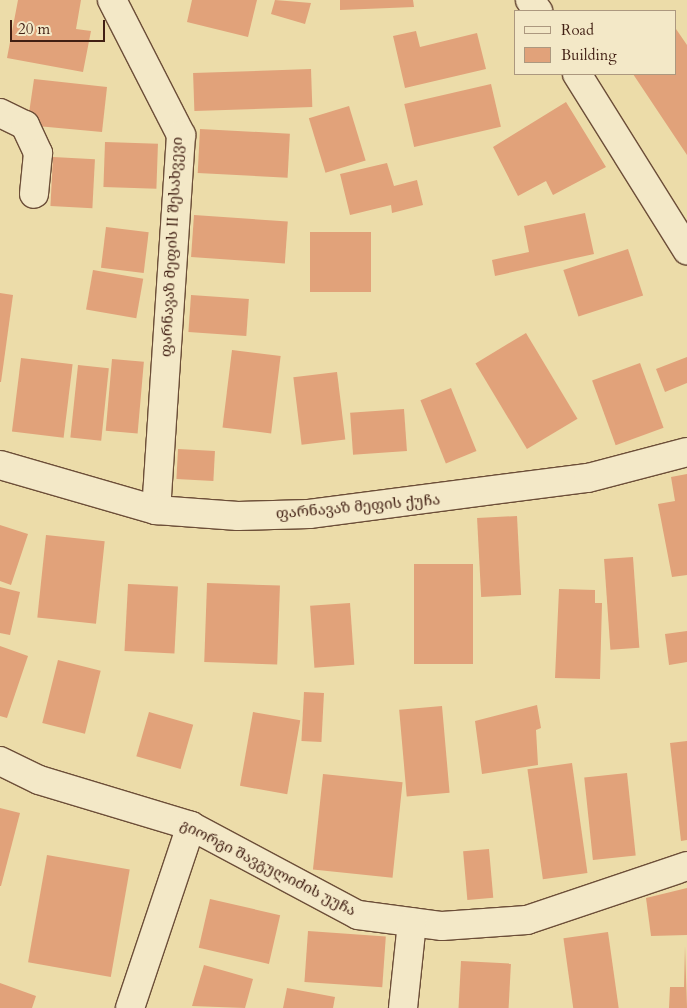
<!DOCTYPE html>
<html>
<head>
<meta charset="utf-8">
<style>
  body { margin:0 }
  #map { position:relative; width:687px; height:1008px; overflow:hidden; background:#ecdca9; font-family:Cardo,"Noto Serif Georgian",serif }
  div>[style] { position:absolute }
  .building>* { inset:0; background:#e1a27a; transform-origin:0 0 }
  .roads { filter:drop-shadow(1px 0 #6c4e38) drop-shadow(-1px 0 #6c4e38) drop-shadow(0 1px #6c4e38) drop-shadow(0 -1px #6c4e38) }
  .minor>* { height:28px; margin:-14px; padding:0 14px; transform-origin:14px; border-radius:14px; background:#f3e8c7 }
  span { translate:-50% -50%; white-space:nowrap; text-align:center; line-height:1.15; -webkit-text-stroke:4.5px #f3e8c7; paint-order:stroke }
  .street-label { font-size:15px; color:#411f13 }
  .legend { position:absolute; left:514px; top:10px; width:162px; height:65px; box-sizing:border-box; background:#f3e8c7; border:1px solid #ac987f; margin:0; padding:6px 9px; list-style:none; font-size:15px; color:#411f13 }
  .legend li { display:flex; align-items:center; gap:10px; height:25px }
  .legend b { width:25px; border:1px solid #ac987f }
  .scale { position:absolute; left:10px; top:20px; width:95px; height:22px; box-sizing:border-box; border:2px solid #411f13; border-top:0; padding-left:6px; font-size:15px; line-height:18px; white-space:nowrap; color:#411f13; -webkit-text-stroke:4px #f3e8c7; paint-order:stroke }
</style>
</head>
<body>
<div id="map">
  <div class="building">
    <div style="clip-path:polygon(18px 0,81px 0,76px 29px,91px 31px,83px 72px,7px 58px)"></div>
    <div style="clip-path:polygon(192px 0,257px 0,248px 37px,187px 22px)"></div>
    <div style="clip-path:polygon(275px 0,311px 3px,305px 24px,271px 14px)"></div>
    <div style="clip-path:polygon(340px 0,413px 0,414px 7px,340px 10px)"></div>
    <div style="clip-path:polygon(676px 29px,687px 45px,687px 155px,633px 74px,676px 74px)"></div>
    <div style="clip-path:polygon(416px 31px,420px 47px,477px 33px,486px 69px,405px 88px,393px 36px)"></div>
    <div style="left:311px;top:69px;width:38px;height:118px;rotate:88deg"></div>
    <div style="clip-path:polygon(34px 79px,107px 87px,102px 132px,37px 126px,28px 120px)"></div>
    <div style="left:491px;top:84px;width:44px;height:89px;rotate:77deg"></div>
    <div style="clip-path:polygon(566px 102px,606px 167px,553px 195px,546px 181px,518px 196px,493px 147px)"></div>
    <div style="left:349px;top:106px;width:57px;height:42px;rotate:73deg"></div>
    <div style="left:200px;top:129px;width:90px;height:44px;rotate:3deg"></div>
    <div style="left:105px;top:142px;width:53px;height:45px;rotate:2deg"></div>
    <div style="left:53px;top:157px;width:42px;height:49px;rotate:3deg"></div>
    <div style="clip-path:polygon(387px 163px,394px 186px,417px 180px,423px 205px,392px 213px,391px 205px,350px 215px,340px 174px)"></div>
    <div style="clip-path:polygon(585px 213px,594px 254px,495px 276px,492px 260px,529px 252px,524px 226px)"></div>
    <div style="left:194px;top:215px;width:94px;height:42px;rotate:4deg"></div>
    <div style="left:106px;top:227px;width:43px;height:41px;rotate:7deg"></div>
    <div style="left:310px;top:232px;width:61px;height:60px"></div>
    <div style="left:628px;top:249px;width:49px;height:68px;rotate:72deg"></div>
    <div style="left:93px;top:270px;width:51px;height:40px;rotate:10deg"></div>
    <div style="clip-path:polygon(0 293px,13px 295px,1px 382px,0 382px)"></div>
    <div style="left:191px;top:295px;width:58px;height:37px;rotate:4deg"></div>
    <div style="left:526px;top:333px;width:100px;height:59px;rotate:59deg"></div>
    <div style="left:232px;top:350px;width:49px;height:78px;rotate:7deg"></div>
    <div style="clip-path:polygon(687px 357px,687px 383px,665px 392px,656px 369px)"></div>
    <div style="left:21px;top:358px;width:52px;height:74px;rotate:7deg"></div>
    <div style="left:112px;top:359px;width:32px;height:72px;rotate:5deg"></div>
    <div style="left:640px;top:363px;width:69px;height:51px;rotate:70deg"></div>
    <div style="left:78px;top:365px;width:31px;height:73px;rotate:6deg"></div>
    <div style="left:337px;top:372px;width:68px;height:44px;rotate:83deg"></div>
    <div style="left:451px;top:388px;width:68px;height:33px;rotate:68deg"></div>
    <div style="left:404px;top:409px;width:42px;height:54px;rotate:86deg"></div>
    <div style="left:178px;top:449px;width:37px;height:30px;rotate:3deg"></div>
    <div style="clip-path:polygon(687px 474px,687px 575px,672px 577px,658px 504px,675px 501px,671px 477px)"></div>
    <div style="left:517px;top:516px;width:79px;height:40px;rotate:87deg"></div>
    <div style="clip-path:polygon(0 525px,28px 534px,11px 585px,0 581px)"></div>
    <div style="left:46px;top:535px;width:59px;height:83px;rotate:6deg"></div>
    <div style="left:633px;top:557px;width:91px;height:29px;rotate:86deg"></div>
    <div style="left:414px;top:564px;width:59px;height:100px"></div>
    <div style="left:207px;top:583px;width:73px;height:79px;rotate:2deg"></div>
    <div style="left:128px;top:584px;width:50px;height:67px;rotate:3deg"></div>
    <div style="clip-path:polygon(0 587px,20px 592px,10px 635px,0 633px)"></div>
    <div style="clip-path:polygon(559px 589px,595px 590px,595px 603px,602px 603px,600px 679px,555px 678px)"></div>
    <div style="left:350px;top:603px;width:62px;height:40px;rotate:86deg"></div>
    <div style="clip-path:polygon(687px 631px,687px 662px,669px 665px,665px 634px)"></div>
    <div style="clip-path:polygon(0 646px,28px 656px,7px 718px,0 716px)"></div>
    <div style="left:58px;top:660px;width:44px;height:65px;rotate:14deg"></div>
    <div style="left:304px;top:692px;width:20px;height:49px;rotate:3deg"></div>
    <div style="clip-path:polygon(537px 705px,541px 728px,536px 730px,538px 765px,482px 774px,475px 721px)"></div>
    <div style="left:442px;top:706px;width:87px;height:43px;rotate:85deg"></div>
    <div style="left:149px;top:712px;width:46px;height:46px;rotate:16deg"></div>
    <div style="left:253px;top:712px;width:48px;height:75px;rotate:10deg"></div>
    <div style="clip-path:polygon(687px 741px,687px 840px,681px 841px,670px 743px)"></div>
    <div style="left:572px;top:763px;width:111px;height:45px;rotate:82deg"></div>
    <div style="left:627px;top:773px;width:83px;height:43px;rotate:84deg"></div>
    <div style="left:323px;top:774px;width:80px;height:96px;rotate:6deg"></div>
    <div style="clip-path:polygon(0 808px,20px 813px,1px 886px,0 886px)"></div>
    <div style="left:489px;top:849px;width:49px;height:26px;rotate:85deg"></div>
    <div style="left:47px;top:855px;width:84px;height:109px;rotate:10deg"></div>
    <div style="clip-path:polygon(687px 888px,687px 935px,651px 936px,646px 898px)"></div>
    <div style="left:210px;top:899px;width:72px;height:50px;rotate:13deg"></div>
    <div style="left:308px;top:931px;width:78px;height:51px;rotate:4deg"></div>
    <div style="left:608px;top:932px;width:77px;height:45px;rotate:82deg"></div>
    <div style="clip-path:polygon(685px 946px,687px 1008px,669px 1008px,670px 987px,684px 987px)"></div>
    <div style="left:461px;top:961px;width:50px;height:47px;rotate:3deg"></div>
    <div style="clip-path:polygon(204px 965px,253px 979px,245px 1008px,192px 1006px)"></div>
    <div style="clip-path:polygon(0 983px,36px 996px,32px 1008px,0 1008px)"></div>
    <div style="clip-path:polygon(287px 988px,335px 997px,333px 1008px,283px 1008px)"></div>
  </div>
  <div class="roads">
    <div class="minor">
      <div style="left:112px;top:0;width:152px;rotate:62.9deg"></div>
      <div style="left:181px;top:135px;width:376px;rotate:93.8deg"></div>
      <div style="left:530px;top:0;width:14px;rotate:54deg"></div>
      <div style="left:577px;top:74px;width:208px;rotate:58deg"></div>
      <div style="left:0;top:113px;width:28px;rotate:26deg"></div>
      <div style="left:25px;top:125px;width:31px;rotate:65deg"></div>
      <div style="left:38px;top:153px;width:41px;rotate:95.6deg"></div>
      <div style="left:0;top:465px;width:162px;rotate:16.1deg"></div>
      <div style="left:156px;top:510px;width:82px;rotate:4.2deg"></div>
      <div style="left:238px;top:516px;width:71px;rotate:-1.6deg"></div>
      <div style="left:309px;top:514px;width:281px;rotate:-7.4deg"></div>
      <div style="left:588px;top:478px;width:102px;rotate:-14.7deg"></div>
      <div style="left:0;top:761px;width:43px;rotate:26deg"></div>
      <div style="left:39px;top:780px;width:159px;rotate:16.8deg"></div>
      <div style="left:191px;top:826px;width:189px;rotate:28.1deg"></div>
      <div style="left:358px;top:915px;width:85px;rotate:7.5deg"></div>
      <div style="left:442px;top:926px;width:85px;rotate:-4deg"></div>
      <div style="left:527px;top:920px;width:169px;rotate:-18.6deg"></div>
      <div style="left:130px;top:1008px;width:192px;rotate:-71.5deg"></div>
      <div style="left:403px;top:1008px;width:86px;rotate:-84deg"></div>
    </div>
  </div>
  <div class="street-label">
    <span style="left:172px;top:247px;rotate:-87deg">ფარნავაზ მეფის II შესახვევი</span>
    <span style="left:358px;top:507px;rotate:-5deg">ფარნავაზ მეფის ქუჩა</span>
    <span style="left:268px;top:868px;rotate:27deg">გიორგი შავგულიძის უუჩა</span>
  </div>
  <ul class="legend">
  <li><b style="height:6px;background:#f3e8c7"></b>Road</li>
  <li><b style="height:14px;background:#e1a27a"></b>Building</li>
  </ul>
  <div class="scale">20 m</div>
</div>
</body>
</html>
